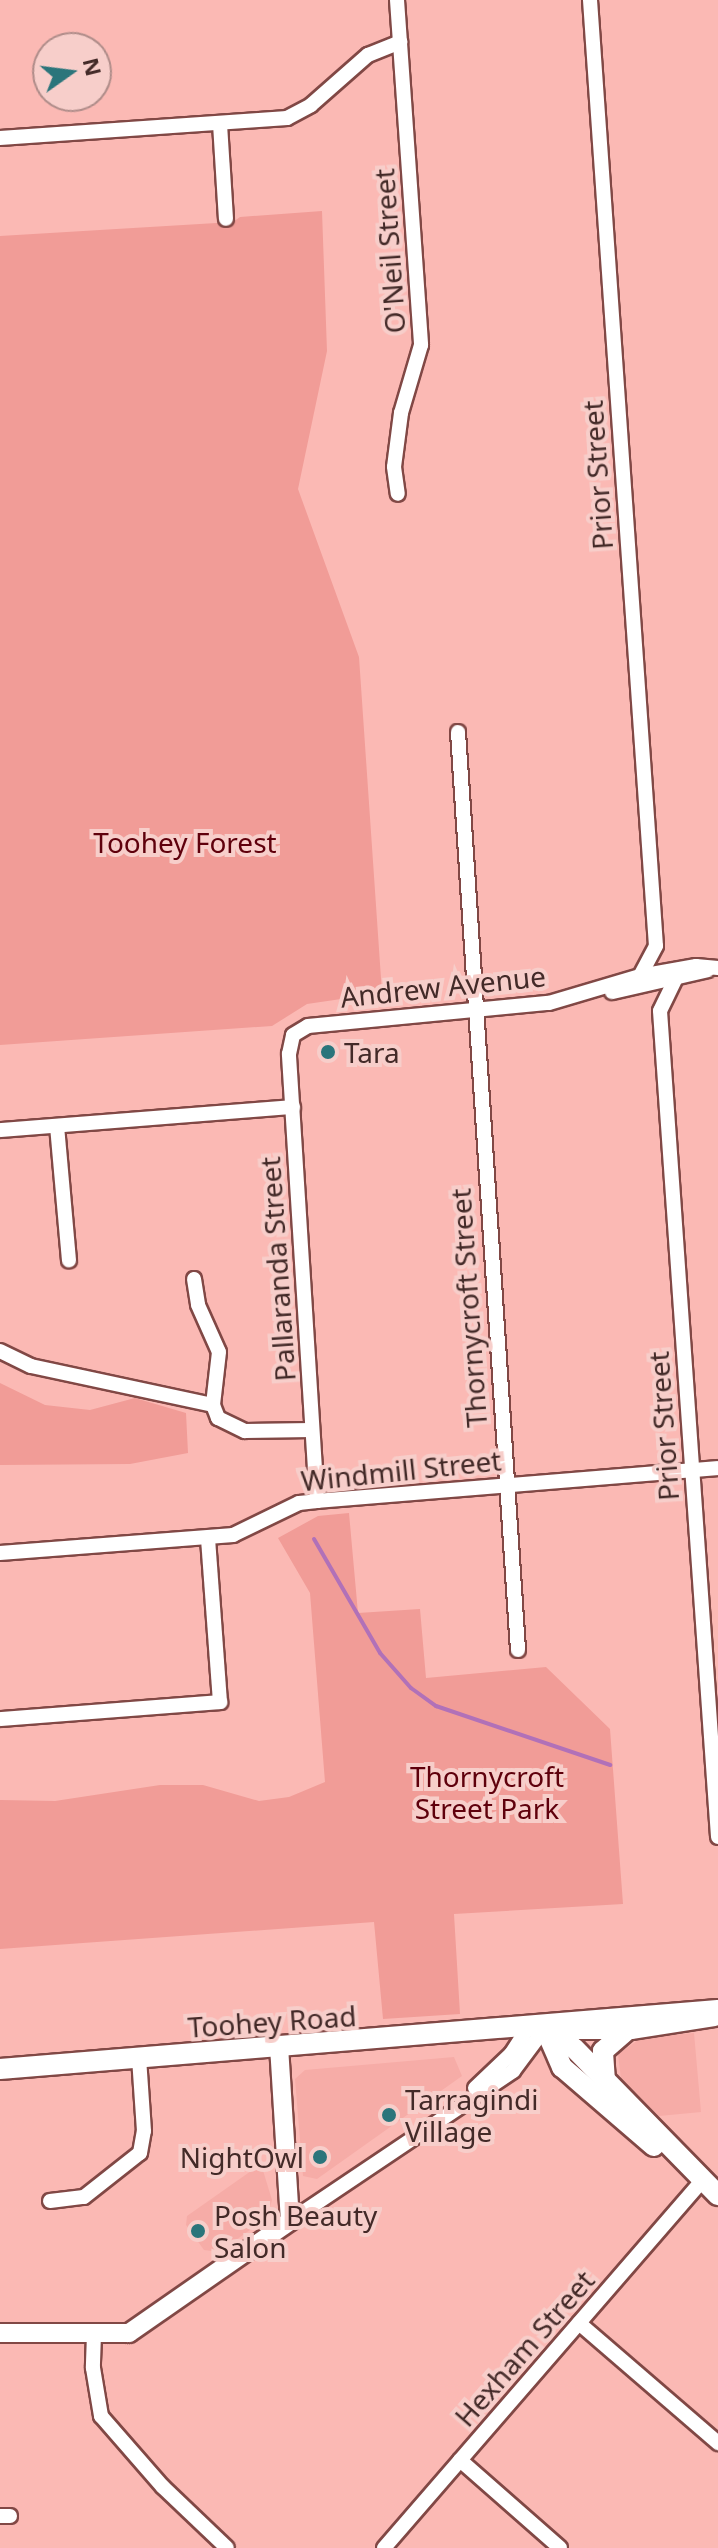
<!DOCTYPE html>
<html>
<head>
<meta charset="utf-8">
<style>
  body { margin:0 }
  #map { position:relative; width:718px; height:2548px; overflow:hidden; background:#fbb9b4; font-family:"Noto Sans",sans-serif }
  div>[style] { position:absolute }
  .built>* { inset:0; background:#f6aca7 }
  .green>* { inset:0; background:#f19c97 }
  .stream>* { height:4px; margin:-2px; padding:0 2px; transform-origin:2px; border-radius:2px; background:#b171b8 }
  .roads { filter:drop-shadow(2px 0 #814845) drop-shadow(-2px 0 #814845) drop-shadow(0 2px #814845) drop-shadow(0 -2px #814845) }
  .minor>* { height:14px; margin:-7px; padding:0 7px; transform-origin:7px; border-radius:7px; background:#fff }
  .tertiary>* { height:18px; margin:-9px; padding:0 9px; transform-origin:9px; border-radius:9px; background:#fff }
  .secondary>* { height:20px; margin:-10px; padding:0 10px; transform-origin:10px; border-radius:10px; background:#fff }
  .dots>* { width:22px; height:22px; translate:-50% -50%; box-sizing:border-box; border:4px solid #f7ceca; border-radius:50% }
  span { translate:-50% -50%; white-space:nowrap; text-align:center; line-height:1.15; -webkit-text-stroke:8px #f7ceca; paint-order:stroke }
  .street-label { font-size:28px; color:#432a28 }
  .park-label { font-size:28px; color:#5f000c }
  .poi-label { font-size:28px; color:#432a28 }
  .left { translate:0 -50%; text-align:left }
  .right { translate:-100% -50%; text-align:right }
  .north { position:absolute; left:32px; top:32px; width:80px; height:80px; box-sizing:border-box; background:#f7ceca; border:2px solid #af8c89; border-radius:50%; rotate:76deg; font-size:22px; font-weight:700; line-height:32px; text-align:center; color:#432a28 }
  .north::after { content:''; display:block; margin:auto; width:28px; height:36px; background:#2b757b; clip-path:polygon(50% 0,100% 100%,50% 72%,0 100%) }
</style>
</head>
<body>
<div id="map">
  <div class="built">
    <div style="clip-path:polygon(694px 2033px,701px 2112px,659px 2116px,621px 2079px,618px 2054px,641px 2038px)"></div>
    <div style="clip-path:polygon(454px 2057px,462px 2076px,317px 2179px,303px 2176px,295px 2079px,305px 2070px)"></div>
    <div style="clip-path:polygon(261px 2164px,272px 2200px,267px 2218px,219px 2252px,204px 2250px,186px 2225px,187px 2216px)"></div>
  </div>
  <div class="green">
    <div style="clip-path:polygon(322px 211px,327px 351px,298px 489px,359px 657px,382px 993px,307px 1004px,272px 1026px,0 1045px,0 236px,233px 222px,240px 217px)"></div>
    <div style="clip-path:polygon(0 1383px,45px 1405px,90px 1410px,135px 1398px,186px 1413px,188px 1453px,130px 1464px,0 1465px)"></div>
    <div style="clip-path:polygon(349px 1513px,358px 1613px,420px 1609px,426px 1678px,546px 1667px,610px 1729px,623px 1904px,454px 1914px,460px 2014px,383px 2019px,374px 1922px,0 1949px,0 1800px,55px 1801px,160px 1785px,203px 1785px,259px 1801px,289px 1797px,325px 1782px,310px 1593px,278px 1538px,318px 1516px)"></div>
  </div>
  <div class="stream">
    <div style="left:314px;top:1539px;width:132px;rotate:59.9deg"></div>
    <div style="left:380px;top:1653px;width:47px;rotate:48.5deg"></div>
    <div style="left:411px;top:1688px;width:31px;rotate:36deg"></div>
    <div style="left:436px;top:1706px;width:184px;rotate:18.7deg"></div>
  </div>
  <div class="roads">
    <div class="minor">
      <div style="left:397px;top:0;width:346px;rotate:86deg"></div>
      <div style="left:421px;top:345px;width:71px;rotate:106.4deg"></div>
      <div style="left:401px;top:413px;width:54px;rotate:97.4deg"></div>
      <div style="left:394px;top:467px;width:27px;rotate:82deg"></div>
      <div style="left:590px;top:0;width:948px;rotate:86.01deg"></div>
      <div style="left:656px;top:946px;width:34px;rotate:118deg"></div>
      <div style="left:220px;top:124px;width:95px;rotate:86.4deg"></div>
      <div style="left:0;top:138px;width:288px;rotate:-4deg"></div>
      <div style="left:287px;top:118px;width:27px;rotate:-28deg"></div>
      <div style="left:311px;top:105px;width:76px;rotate:-41.3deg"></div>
      <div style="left:368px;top:55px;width:35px;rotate:-22deg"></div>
      <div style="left:458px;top:732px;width:920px;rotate:86.26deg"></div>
      <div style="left:675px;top:980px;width:34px;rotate:116deg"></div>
      <div style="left:660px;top:1011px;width:828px;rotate:85.98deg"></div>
      <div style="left:612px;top:992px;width:98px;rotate:-12.9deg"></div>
      <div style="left:57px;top:1126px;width:135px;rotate:84.9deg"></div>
      <div style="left:0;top:1130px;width:294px;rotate:-4.5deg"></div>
      <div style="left:194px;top:1279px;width:26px;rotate:81deg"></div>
      <div style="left:198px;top:1305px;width:51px;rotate:65.9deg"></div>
      <div style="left:219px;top:1352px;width:53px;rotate:96.5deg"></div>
      <div style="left:213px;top:1405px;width:14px;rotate:69deg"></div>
      <div style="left:218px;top:1418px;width:30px;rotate:26deg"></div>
      <div style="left:245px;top:1431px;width:67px;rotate:-0.9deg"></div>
      <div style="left:0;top:1351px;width:34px;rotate:26deg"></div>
      <div style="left:31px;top:1366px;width:186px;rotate:12.1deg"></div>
      <div style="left:317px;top:1501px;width:448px;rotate:-93.6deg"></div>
      <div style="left:289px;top:1054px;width:19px;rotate:-78deg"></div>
      <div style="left:293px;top:1035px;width:17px;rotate:-31deg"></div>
      <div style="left:308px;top:1026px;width:242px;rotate:-5.5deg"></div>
      <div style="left:549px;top:1003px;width:95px;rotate:-16.5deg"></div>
      <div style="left:640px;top:976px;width:57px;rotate:-10.1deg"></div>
      <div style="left:696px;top:966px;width:22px;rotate:5deg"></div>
      <div style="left:0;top:1553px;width:234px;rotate:-4.4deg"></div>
      <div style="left:233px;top:1535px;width:73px;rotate:-25.9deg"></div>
      <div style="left:299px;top:1503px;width:18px;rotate:-6deg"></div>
      <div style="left:317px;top:1501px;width:402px;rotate:-4.7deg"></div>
      <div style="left:0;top:1719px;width:221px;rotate:-4.4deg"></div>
      <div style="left:220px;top:1702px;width:163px;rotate:-94.2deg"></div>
      <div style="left:475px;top:2088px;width:50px;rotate:-43.4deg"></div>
      <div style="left:511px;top:2054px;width:30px;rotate:-57deg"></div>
      <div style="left:50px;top:2201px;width:34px;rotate:-7deg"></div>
      <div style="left:84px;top:2197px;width:71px;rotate:-38.2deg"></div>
      <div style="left:140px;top:2153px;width:22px;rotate:-80deg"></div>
      <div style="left:144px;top:2131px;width:73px;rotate:-93.9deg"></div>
      <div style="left:290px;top:2221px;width:269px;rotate:-33.9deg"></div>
      <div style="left:513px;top:2071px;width:54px;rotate:-53.3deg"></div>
      <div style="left:579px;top:2323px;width:184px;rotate:40.8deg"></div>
      <div style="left:94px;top:2334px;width:34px;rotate:92deg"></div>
      <div style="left:93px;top:2368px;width:49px;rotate:80.5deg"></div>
      <div style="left:101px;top:2416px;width:94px;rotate:48.9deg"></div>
      <div style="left:163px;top:2487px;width:88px;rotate:43.6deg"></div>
      <div style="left:460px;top:2460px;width:133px;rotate:41.3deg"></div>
      <div style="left:0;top:2516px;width:10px"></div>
      <div style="left:384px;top:2548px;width:486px;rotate:-49.1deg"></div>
    </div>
    <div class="tertiary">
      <div style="left:0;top:2333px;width:129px"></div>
      <div style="left:129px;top:2333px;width:196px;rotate:-34.8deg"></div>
      <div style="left:290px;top:2221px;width:174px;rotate:-93.6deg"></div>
    </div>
    <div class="secondary">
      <div style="left:545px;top:2028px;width:35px;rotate:35deg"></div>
      <div style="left:574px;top:2048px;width:206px;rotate:45.6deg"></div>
      <div style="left:545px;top:2028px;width:43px;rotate:66.4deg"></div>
      <div style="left:562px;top:2067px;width:121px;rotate:40.7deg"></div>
      <div style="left:556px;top:2029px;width:75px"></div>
      <div style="left:631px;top:2029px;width:84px;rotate:-8.9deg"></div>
      <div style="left:0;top:2069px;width:720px;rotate:-4.7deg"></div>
      <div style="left:605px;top:2081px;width:30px;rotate:-94deg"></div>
      <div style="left:603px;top:2051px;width:32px;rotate:-41deg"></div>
    </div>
  </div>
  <div class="dots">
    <div style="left:328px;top:1052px;background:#2b757b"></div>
    <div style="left:389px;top:2115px;background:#2b757b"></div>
    <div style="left:320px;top:2157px;background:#2b757b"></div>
    <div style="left:198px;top:2231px;background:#2b757b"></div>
  </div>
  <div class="street-label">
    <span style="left:389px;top:251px;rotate:-94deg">O'Neil Street</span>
    <span style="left:597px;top:475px;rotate:-94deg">Prior Street</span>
    <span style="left:443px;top:986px;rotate:-6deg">Andrew Avenue</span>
    <span style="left:277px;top:1269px;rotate:-94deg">Pallaranda Street</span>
    <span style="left:468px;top:1308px;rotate:-94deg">Thornycroft Street</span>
    <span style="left:663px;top:1426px;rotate:-94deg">Prior Street</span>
    <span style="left:401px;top:1470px;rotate:-6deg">Windmill Street</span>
    <span style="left:272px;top:2021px;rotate:-4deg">Toohey Road</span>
    <span style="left:524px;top:2348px;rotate:-49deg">Hexham Street</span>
  </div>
  <div class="park-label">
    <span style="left:185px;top:842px">Toohey Forest</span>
    <span style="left:487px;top:1792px">Thornycroft<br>Street Park</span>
  </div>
  <div class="poi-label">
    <span class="left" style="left:344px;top:1052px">Tara</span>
    <span class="left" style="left:405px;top:2115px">Tarragindi<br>Village</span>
    <span class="right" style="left:304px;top:2157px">NightOwl</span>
    <span class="left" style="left:214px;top:2231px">Posh Beauty<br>Salon</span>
  </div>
  <div class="north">N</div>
</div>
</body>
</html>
